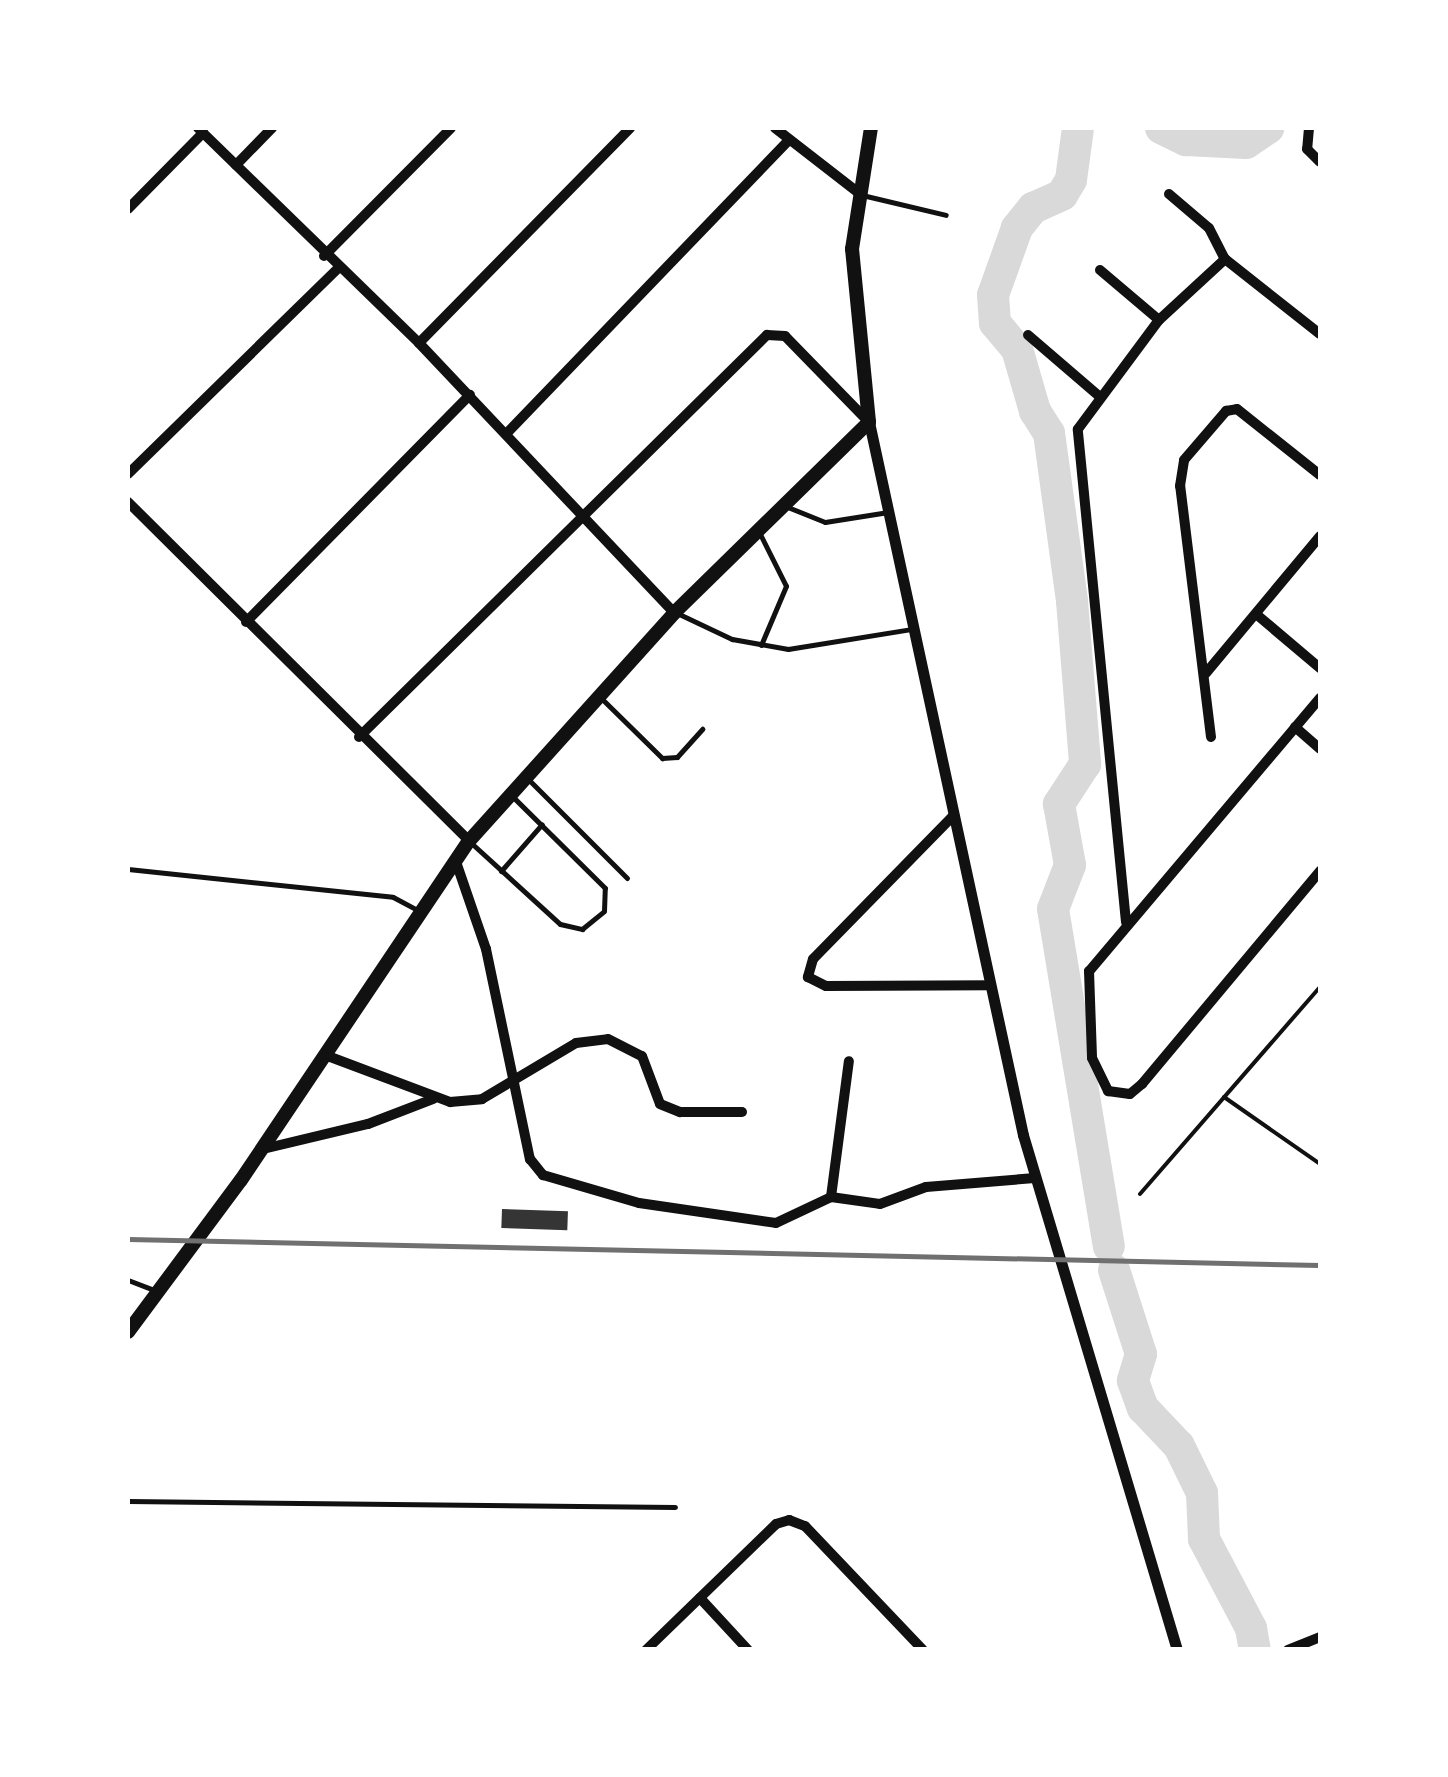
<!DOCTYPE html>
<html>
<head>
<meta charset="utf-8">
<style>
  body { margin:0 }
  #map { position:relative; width:1448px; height:1777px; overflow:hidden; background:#fff; font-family:"Titillium Web",sans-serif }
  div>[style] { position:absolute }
  .river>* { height:32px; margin:-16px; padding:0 16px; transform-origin:16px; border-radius:16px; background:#d9d9d9 }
  .building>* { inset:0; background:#353535; transform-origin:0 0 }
  .path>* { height:4px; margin:-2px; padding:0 2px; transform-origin:2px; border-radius:2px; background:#111 }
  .service>* { height:5px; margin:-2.5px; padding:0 2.5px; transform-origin:2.5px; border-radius:2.5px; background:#111 }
  .minor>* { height:10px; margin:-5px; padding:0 5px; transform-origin:5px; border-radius:5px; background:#111 }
  .tertiary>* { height:11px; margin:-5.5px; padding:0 5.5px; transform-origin:5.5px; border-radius:5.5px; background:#111 }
  .secondary>* { height:14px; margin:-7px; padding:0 7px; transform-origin:7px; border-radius:7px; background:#111 }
  .rail>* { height:5px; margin:-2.5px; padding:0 2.5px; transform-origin:2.5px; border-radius:2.5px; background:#707070 }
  span { translate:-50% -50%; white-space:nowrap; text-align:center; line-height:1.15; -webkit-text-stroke:9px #fff; paint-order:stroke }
  .frame { position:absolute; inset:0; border:130px solid #fff; pointer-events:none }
</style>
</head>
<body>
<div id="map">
  <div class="river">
    <div style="left:1078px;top:128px;width:52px;rotate:97.7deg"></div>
    <div style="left:1071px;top:180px;width:17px;rotate:121deg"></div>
    <div style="left:1062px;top:195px;width:32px;rotate:156deg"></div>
    <div style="left:1033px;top:208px;width:26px;rotate:129deg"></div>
    <div style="left:1017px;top:228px;width:71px;rotate:109.7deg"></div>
    <div style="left:993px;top:295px;width:28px;rotate:86deg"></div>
    <div style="left:995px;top:323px;width:34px;rotate:50deg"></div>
    <div style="left:1017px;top:349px;width:65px;rotate:73.8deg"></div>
    <div style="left:1035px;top:411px;width:26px;rotate:58deg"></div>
    <div style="left:1049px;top:433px;width:170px;rotate:82.2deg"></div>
    <div style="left:1072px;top:601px;width:164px;rotate:85.4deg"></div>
    <div style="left:1085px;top:764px;width:48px;rotate:123deg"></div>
    <div style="left:1059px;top:804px;width:62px;rotate:79.8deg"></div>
    <div style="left:1070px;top:865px;width:47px;rotate:111.1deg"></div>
    <div style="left:1053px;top:909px;width:342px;rotate:80.6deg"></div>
    <div style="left:1161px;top:128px;width:28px;rotate:26deg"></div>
    <div style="left:1186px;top:140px;width:60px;rotate:2.9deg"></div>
    <div style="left:1246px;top:143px;width:27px;rotate:-34deg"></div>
    <div style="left:1114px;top:1270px;width:88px;rotate:72.2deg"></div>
    <div style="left:1141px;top:1354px;width:28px;rotate:107deg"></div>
    <div style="left:1133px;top:1381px;width:29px;rotate:70deg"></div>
    <div style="left:1143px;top:1408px;width:52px;rotate:46.5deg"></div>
    <div style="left:1179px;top:1446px;width:52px;rotate:63.9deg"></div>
    <div style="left:1202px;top:1493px;width:46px;rotate:87.5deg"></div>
    <div style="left:1204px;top:1539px;width:101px;rotate:62.2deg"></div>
    <div style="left:1251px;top:1628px;width:22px;rotate:80deg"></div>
  </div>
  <div class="building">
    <div style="left:502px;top:1209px;width:66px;height:19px;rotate:2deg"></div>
  </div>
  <div class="path">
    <div style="left:1224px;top:1097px;width:117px;rotate:34.9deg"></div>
    <div style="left:1140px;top:1194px;width:274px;rotate:-49deg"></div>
  </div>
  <div class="service">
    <div style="left:862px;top:195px;width:86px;rotate:13.4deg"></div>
    <div style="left:785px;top:506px;width:43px;rotate:21.8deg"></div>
    <div style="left:825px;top:522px;width:64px;rotate:-9deg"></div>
    <div style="left:760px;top:534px;width:58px;rotate:63.4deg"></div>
    <div style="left:786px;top:586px;width:64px;rotate:113deg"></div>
    <div style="left:679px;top:614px;width:59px;rotate:25.3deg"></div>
    <div style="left:732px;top:639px;width:57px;rotate:10.1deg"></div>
    <div style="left:788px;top:649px;width:126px;rotate:-9.2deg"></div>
    <div style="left:601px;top:698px;width:86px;rotate:44.5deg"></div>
    <div style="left:662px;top:758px;width:15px;rotate:-4deg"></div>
    <div style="left:677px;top:757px;width:38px;rotate:-48deg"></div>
    <div style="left:528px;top:779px;width:140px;rotate:45deg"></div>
    <div style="left:469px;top:841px;width:123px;rotate:42.4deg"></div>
    <div style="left:560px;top:924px;width:23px;rotate:13deg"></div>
    <div style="left:582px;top:929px;width:28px;rotate:-39deg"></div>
    <div style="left:604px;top:911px;width:23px;rotate:-88deg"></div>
    <div style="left:605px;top:888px;width:131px;rotate:-135.3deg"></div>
    <div style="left:128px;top:869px;width:266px;rotate:6deg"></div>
    <div style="left:393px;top:897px;width:30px;rotate:28deg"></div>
    <div style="left:501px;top:871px;width:62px;rotate:-48.9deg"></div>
    <div style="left:128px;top:1280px;width:31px;rotate:21deg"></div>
    <div style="left:128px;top:1501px;width:547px;rotate:0.63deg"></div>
  </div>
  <div class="minor">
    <div style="left:198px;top:128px;width:308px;rotate:44.2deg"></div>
    <div style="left:419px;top:343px;width:371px;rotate:46.6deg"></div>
    <div style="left:775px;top:128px;width:108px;rotate:37.8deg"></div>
    <div style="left:1309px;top:128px;width:21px;rotate:95deg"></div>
    <div style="left:1307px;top:149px;width:18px;rotate:45deg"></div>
    <div style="left:236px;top:165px;width:52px;rotate:-45.8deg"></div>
    <div style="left:1169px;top:194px;width:52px;rotate:40.4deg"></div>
    <div style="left:1209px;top:228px;width:35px;rotate:63deg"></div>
    <div style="left:128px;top:209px;width:107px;rotate:-45.4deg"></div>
    <div style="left:324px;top:256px;width:180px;rotate:-45.2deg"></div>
    <div style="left:1100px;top:270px;width:77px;rotate:40.3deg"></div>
    <div style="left:1028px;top:335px;width:94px;rotate:40.7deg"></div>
    <div style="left:419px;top:343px;width:301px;rotate:-45.5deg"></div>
    <div style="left:507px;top:433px;width:407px;rotate:-46.1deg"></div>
    <div style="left:128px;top:474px;width:293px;rotate:-44.4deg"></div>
    <div style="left:128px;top:502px;width:481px;rotate:44.8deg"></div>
    <div style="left:1256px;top:614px;width:84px;rotate:40.2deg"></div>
    <div style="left:246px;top:622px;width:319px;rotate:-45.4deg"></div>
    <div style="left:1206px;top:673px;width:178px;rotate:-50.2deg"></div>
    <div style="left:1320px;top:698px;width:358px;rotate:130.2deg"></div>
    <div style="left:1089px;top:971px;width:87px;rotate:88deg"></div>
    <div style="left:1092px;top:1058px;width:37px;rotate:64deg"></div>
    <div style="left:1108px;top:1091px;width:22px;rotate:8deg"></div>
    <div style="left:1130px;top:1094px;width:16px;rotate:-40deg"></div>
    <div style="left:1142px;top:1084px;width:278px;rotate:-50.1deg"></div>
    <div style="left:1295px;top:727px;width:33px;rotate:41deg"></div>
    <div style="left:359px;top:737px;width:573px;rotate:-44.58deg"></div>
    <div style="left:767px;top:335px;width:18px;rotate:3deg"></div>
    <div style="left:785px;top:336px;width:120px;rotate:45.7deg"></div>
    <div style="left:1211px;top:737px;width:253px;rotate:-97deg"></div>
    <div style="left:1180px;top:486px;width:26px;rotate:-81deg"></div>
    <div style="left:1184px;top:460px;width:65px;rotate:-49.4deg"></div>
    <div style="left:1226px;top:411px;width:11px;rotate:-10deg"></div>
    <div style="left:1237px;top:409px;width:106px;rotate:38.5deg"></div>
    <div style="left:953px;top:816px;width:200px;rotate:134.4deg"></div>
    <div style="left:813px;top:959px;width:19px;rotate:106deg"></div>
    <div style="left:808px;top:977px;width:20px;rotate:27deg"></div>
    <div style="left:826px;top:986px;width:164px;rotate:-0.3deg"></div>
    <div style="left:455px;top:859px;width:95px;rotate:71deg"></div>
    <div style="left:486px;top:949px;width:215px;rotate:78.2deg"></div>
    <div style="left:530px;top:1159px;width:21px;rotate:51deg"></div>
    <div style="left:543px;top:1175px;width:100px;rotate:16.3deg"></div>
    <div style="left:639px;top:1203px;width:138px;rotate:8.3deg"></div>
    <div style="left:776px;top:1223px;width:61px;rotate:-25.3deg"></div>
    <div style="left:831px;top:1197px;width:49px;rotate:8.1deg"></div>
    <div style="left:880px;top:1204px;width:49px;rotate:-20.3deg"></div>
    <div style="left:926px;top:1187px;width:109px;rotate:-4.7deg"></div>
    <div style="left:1126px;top:922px;width:495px;rotate:-95.6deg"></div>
    <div style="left:1078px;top:429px;width:136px;rotate:-53.4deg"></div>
    <div style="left:1159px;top:320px;width:90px;rotate:-42.7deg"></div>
    <div style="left:1225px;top:259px;width:121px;rotate:38.3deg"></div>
    <div style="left:325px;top:1055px;width:134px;rotate:20.6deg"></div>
    <div style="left:450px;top:1102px;width:32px;rotate:-5deg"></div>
    <div style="left:482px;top:1099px;width:109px;rotate:-30.8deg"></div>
    <div style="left:576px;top:1043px;width:32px;rotate:-7deg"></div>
    <div style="left:608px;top:1039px;width:38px;rotate:27deg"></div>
    <div style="left:642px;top:1056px;width:51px;rotate:69.4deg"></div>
    <div style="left:660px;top:1104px;width:22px;rotate:22deg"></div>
    <div style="left:680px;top:1112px;width:62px"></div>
    <div style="left:263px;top:1149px;width:108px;rotate:-13.4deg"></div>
    <div style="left:368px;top:1124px;width:70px;rotate:-21deg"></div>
    <div style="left:831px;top:1197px;width:137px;rotate:-82.5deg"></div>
    <div style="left:700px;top:1598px;width:71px;rotate:47.3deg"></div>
    <div style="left:646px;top:1650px;width:181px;rotate:-44.1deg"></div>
    <div style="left:776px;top:1524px;width:14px;rotate:-17deg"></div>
    <div style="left:789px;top:1520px;width:17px;rotate:21deg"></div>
    <div style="left:805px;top:1526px;width:171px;rotate:46.4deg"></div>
    <div style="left:1288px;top:1650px;width:35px;rotate:-22deg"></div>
  </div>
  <div class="tertiary">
    <div style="left:869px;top:422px;width:729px;rotate:77.81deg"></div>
    <div style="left:1023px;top:1135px;width:538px;rotate:73.35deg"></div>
  </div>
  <div class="secondary">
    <div style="left:128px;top:1332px;width:189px;rotate:-53.4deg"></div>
    <div style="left:241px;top:1180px;width:409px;rotate:-56.1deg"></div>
    <div style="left:469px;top:841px;width:307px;rotate:-48deg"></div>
    <div style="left:674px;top:613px;width:273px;rotate:-44.4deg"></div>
    <div style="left:869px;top:422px;width:174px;rotate:-95.6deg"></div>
    <div style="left:852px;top:249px;width:122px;rotate:-81.1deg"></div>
  </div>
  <div class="rail">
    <div style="left:128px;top:1239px;width:1192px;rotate:1.25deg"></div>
  </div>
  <div class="frame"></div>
</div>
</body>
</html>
